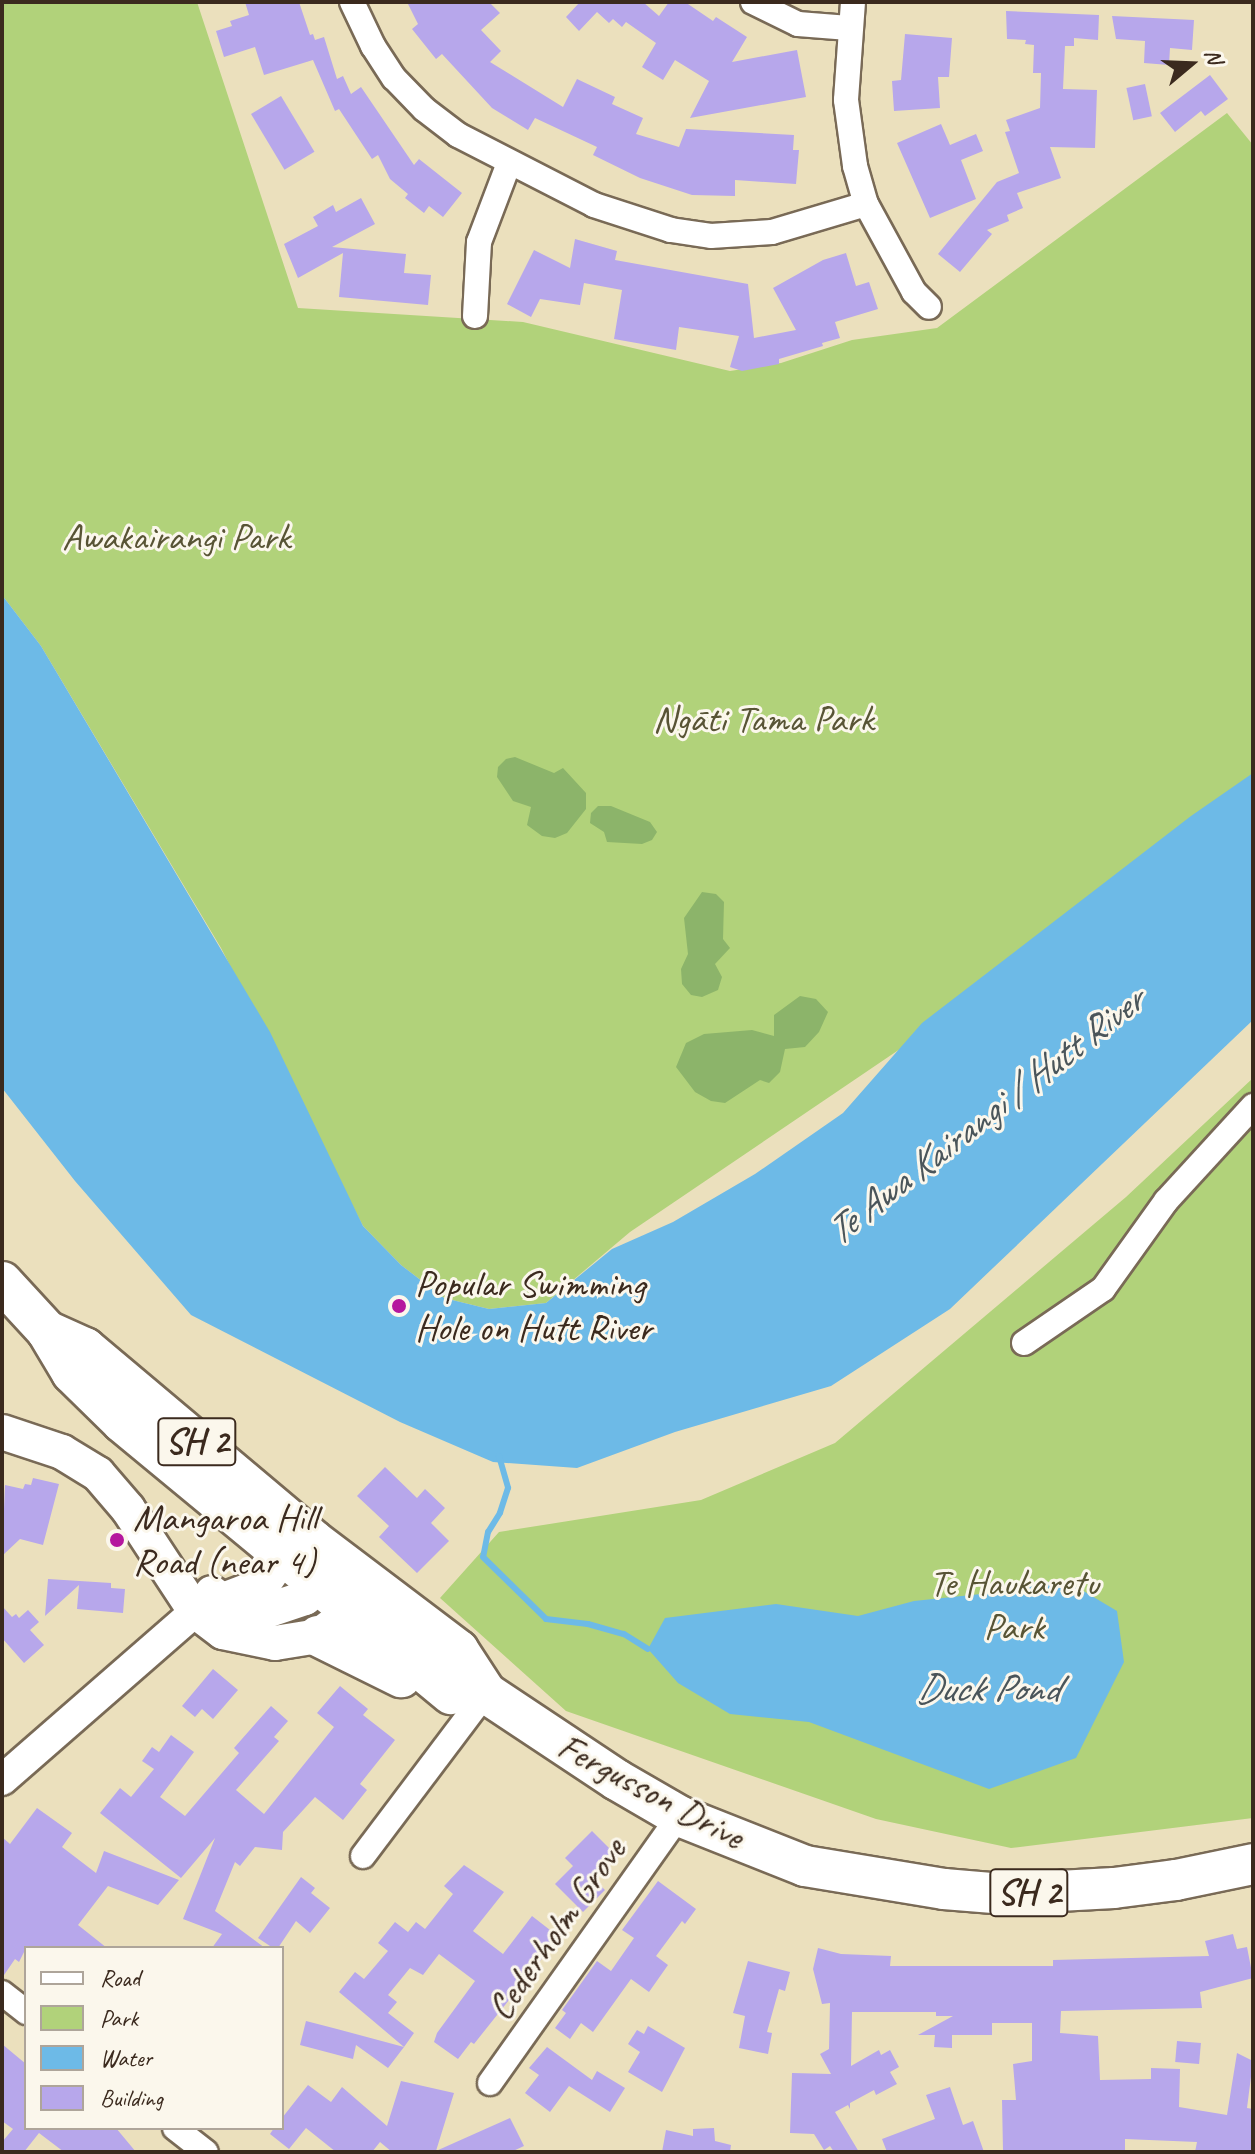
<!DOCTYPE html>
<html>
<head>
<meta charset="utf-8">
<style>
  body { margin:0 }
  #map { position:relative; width:1255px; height:2154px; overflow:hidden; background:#ebe0bd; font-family:Caveat,sans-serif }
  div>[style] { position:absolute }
  .green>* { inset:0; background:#b1d27a }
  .forest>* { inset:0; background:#8cb46a }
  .water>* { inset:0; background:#6dbae7 }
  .stream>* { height:6px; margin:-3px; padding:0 3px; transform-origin:3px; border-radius:3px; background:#6dbae7 }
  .building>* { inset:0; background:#b7a7eb; transform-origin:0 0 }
  .roads { filter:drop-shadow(2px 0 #796a56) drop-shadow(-2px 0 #796a56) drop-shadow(0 2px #796a56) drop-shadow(0 -2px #796a56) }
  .minor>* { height:24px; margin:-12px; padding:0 12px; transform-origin:12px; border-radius:12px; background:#fff }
  .tertiary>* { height:30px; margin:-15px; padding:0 15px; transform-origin:15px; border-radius:15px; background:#fff }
  .secondary>* { height:34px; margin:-17px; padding:0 17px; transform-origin:17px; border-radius:17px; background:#fff }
  .trunk>* { height:40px; margin:-20px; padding:0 20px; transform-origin:20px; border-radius:20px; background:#fff }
  .dots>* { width:22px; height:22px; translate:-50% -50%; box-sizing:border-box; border:4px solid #fbf7ec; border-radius:50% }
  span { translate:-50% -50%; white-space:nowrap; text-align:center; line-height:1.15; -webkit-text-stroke:6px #fbf7ec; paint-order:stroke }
  .shield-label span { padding:2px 6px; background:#fbf7ec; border:2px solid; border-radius:6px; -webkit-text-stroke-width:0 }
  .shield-label { font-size:36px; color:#3b2a1e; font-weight:700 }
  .park-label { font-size:38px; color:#585435 }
  .poi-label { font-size:38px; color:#3b2a1e }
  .left { translate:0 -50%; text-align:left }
  .street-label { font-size:38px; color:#3b2a1e }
  .water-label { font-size:40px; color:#4a555a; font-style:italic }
  .frame { position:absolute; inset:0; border:4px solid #3b2a1e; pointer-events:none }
  .legend { position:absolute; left:24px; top:1946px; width:260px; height:184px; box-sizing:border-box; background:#fbf7ec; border:2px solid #aea59a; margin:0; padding:10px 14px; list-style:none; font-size:24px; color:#3b2a1e }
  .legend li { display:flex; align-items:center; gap:16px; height:40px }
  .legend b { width:40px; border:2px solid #aea59a }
  .north { position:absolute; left:1151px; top:24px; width:80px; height:80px; -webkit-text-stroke:6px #fbf7ec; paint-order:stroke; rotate:71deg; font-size:22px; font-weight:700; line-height:32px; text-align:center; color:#3b2a1e }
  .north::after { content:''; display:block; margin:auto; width:28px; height:36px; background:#3b2a1e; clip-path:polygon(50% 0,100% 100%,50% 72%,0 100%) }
</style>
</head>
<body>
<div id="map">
  <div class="green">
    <div style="clip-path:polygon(2px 2px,197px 2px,298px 308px,523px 322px,730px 371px,781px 363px,852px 340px,937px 328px,1227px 113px,1253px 145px,1253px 783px,1080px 927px,630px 1232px,546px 1303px,489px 1309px,444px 1298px,401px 1265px,363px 1226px,221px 948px,41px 646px,2px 595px)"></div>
    <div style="clip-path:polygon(1253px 1078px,1253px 1818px,1011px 1848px,876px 1819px,566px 1711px,440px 1598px,499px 1532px,701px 1500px,835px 1443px,1126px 1197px)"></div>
  </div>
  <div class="forest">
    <div style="clip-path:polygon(515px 757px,554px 773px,563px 768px,586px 793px,586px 809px,567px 833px,555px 838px,542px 836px,527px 825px,531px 807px,513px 801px,497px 777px,498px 767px,506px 759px)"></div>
    <div style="clip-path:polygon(598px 806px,611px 806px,650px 822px,657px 832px,652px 840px,642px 844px,607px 842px,604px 832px,590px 823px,591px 813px)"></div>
    <div style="clip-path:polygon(702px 892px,716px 894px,724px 902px,723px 939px,730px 948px,715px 964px,722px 977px,718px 990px,702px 997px,691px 995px,682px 984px,681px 969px,688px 954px,684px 918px)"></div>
    <div style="clip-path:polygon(800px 996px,816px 999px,828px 1012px,819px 1032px,805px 1047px,785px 1049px,780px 1072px,769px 1083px,760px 1080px,725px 1103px,711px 1101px,695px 1092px,676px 1067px,686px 1043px,704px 1034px,752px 1030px,774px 1036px,774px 1015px)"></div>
  </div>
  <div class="water">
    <div style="clip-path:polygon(2px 595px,41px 646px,270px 1032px,363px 1226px,401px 1265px,444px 1298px,489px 1309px,546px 1303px,612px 1249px,673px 1222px,755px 1174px,843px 1113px,922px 1023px,1191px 816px,1253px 773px,1253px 1020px,950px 1309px,831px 1386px,675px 1432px,577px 1468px,493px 1462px,400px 1422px,191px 1315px,75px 1181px,2px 1088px)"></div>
    <div style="clip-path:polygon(1046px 1582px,1075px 1586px,1117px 1611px,1124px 1662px,1076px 1758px,989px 1789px,809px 1722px,730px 1714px,678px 1683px,648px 1649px,665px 1618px,776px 1604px,858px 1616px,914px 1601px,1000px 1592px)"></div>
  </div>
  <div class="stream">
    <div style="left:499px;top:1456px;width:33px;rotate:74deg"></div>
    <div style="left:508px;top:1488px;width:26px;rotate:108deg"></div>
    <div style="left:500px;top:1513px;width:22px;rotate:122deg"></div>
    <div style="left:488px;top:1532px;width:25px;rotate:101deg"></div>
    <div style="left:483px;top:1557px;width:88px;rotate:44.5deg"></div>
    <div style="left:546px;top:1619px;width:42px;rotate:6.8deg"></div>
    <div style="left:588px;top:1624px;width:37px;rotate:16deg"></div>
    <div style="left:624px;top:1634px;width:28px;rotate:32deg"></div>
  </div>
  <div class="building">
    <div style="clip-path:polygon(245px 2px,299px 2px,310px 35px,313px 34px,315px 40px,324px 37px,337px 79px,343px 76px,351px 94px,361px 87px,414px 165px,419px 159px,462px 193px,443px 217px,429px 206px,424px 213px,405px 198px,408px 194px,390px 179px,378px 155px,372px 159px,339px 109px,335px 111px,313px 60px,264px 75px,255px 47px,224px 57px,216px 31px,232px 26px,230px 21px,249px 15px)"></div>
    <div style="clip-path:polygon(407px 2px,489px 2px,500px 13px,481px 30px,501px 51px,490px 62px,563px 107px,577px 79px,615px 97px,612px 104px,643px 118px,636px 134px,679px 147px,686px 129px,794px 135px,793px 150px,799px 150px,796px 184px,735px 180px,735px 196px,692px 195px,640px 178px,593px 155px,597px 147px,535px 118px,528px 130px,492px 108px,442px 54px,436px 59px,412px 29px,418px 24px)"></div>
    <div style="clip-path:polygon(580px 2px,643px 2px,659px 16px,669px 2px,685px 2px,713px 21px,716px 17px,747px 37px,732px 62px,797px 50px,806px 97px,690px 118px,709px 81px,675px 60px,663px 80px,642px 67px,656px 43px,626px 22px,622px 27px,613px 19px,609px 23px,597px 12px,579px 31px,566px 17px)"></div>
    <div style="clip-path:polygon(1006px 11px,1099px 15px,1098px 40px,1074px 38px,1074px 46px,1065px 46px,1063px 89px,1097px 90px,1095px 148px,1050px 147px,1061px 178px,1017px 193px,1023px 208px,1007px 215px,1009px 221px,987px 230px,992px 234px,960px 272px,938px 254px,997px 182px,1019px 173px,1005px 132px,1010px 131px,1006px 120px,1040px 108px,1041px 73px,1033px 73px,1034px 45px,1025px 44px,1026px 40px,1007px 39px)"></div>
    <div style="clip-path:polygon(1112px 16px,1194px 20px,1192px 50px,1170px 48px,1169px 65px,1144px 63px,1145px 41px,1116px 39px)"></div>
    <div style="clip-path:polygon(905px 34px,952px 38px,949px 77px,938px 77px,940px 108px,894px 111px,892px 81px,901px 80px)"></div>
    <div style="clip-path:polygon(1210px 75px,1228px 99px,1205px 116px,1201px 111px,1175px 132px,1160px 113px)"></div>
    <div style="left:1145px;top:84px;width:33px;height:19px;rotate:78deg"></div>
    <div style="left:281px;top:96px;width:65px;height:35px;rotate:59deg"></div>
    <div style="clip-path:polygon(941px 124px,950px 145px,976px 134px,983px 151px,961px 160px,976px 199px,930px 218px,897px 143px)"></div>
    <div style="clip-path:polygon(361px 198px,375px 224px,332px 247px,406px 254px,404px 273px,431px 275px,428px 305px,339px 297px,343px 253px,298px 278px,284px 244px,318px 226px,313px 217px,333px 205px,336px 212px)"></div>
    <div style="clip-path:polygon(575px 239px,617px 251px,615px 260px,748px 284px,754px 338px,796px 330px,773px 288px,823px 260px,846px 253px,856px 286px,869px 282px,878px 309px,835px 322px,840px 338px,822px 343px,823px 346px,779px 359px,779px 364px,742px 371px,730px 367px,739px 336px,679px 327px,676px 350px,614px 339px,622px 290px,584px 283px,580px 305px,540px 299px,531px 317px,507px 304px,534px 250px,570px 268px)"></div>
    <div style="clip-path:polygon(385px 1467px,417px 1498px,425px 1489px,445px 1508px,431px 1523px,449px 1541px,417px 1573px,379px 1537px,389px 1526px,357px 1496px)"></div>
    <div style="clip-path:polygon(33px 1478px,59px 1484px,43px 1545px,20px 1539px,2px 1556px,5px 1485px,23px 1489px,25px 1484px,31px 1485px)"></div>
    <div style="clip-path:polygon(48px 1579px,111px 1583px,111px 1588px,125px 1589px,123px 1613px,77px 1609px,79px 1585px,45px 1616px)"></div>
    <div style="clip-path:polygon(2px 1606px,12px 1617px,16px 1614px,19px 1618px,28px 1610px,39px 1622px,30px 1630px,44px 1645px,24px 1663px,2px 1638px)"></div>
    <div style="clip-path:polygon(213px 1669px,238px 1690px,213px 1719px,202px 1709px,195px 1717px,182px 1706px)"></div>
    <div style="clip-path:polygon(340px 1686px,368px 1709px,363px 1715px,395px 1740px,360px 1784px,367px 1790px,343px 1820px,315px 1797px,283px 1832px,282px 1850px,255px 1847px,240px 1866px,235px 1862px,215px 1911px,265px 1948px,212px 1948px,222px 1934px,183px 1919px,215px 1838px,181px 1878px,100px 1813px,120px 1788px,131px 1797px,154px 1769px,142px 1761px,152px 1747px,159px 1752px,171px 1735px,194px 1752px,160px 1797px,185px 1816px,239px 1753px,234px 1748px,271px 1706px,288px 1721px,274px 1737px,279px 1741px,236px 1790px,264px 1814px,334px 1727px,317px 1713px)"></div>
    <div style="clip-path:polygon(37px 1808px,72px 1833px,62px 1847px,96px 1873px,104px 1851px,179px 1880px,158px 1905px,108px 1886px,78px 1925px,107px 1948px,26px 1948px,19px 1962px,15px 1959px,2px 1978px,2px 1837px,10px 1844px)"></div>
    <div style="clip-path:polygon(592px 1831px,618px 1857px,595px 1880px,605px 1890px,583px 1912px,555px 1884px,573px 1866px,565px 1858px)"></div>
    <div style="clip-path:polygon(464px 1865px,504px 1892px,473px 1931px,503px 1954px,532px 1916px,559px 1937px,474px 2044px,471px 2042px,458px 2059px,434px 2042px,437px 2033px,475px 1981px,439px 1954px,423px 1975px,410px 1968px,388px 1995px,397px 2002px,388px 2013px,414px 2033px,404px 2047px,339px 1992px,355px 1972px,364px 1979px,388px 1951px,378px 1943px,395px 1922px,408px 1932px,416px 1922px,425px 1929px,453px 1894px,444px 1886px)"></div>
    <div style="clip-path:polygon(301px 1877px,315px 1888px,311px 1893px,330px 1908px,310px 1933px,296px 1921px,278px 1948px,273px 1948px,258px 1938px)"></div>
    <div style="clip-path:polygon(658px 1881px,696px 1909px,685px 1924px,682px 1921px,656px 1956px,668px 1965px,649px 1992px,631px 1979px,593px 2032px,581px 2023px,570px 2039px,555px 2028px,566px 2013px,562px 2010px,597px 1961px,611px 1971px,634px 1938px,622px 1930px)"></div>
    <div style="clip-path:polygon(1233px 1934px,1237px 1949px,1247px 1947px,1253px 1978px,1200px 1992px,1202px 2008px,1061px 2011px,1060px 2033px,1098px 2036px,1100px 2080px,1151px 2079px,1151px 2068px,1180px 2069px,1179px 2107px,1227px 2115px,1237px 2053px,1253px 2061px,1247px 2108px,1253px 2109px,1253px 2152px,1195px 2152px,1197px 2142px,1125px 2139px,1125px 2152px,1003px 2151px,1002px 2100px,1016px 2100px,1013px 2064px,1032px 2061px,1032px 2023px,992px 2023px,992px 2035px,952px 2035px,952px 2048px,934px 2047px,935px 2035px,918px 2035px,953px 2016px,936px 2016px,936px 2012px,852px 2012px,851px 2066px,879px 2050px,881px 2055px,890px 2050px,899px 2067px,890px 2072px,897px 2084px,876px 2095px,874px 2090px,850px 2103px,850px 2109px,848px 2105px,835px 2112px,859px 2152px,834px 2152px,830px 2146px,824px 2150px,814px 2134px,790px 2133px,792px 2073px,831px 2074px,820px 2054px,829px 2049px,830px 2003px,822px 2004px,813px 1969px,818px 1948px,841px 1954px,891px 1956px,890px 1966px,1053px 1966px,1053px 1960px,1209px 1956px,1205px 1941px)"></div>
    <div style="clip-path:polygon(748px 1961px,790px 1972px,785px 1991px,779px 1989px,767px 2032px,772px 2033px,768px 2054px,739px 2048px,745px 2016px,733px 2013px)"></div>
    <div style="clip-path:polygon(306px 2021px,337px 2029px,404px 2047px,388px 2068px,356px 2045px,353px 2059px,300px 2045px)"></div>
    <div style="clip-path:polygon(648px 2026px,685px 2048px,662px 2092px,628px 2072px,640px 2052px,628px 2044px,637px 2030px,644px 2034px)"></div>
    <div style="left:1177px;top:2041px;width:24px;height:21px;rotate:5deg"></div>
    <div style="clip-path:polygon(2px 2044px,26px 2064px,26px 2128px,116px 2128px,136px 2152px,64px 2152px,39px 2133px,24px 2152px,2px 2152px,2px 2142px,13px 2129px,2px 2121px)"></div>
    <div style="clip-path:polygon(547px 2047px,592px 2080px,597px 2071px,625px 2088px,610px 2112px,569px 2086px,550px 2112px,525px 2093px,539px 2075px,529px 2068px)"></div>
    <div style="clip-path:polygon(401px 2081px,454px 2093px,436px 2151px,510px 2118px,524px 2146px,511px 2152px,392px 2152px,380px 2142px,372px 2152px,336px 2152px,306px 2128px,289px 2149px,270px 2134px,274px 2128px,282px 2128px,282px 2118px,308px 2085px,331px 2102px,342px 2087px,387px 2126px)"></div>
    <div style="clip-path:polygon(950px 2087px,963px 2125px,973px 2121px,984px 2152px,887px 2152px,882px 2139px,935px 2119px,926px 2095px)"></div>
    <div style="clip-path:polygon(714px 2128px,715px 2141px,731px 2145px,730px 2152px,662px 2152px,666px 2130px,693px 2136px,693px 2129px)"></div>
  </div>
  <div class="roads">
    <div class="minor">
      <div style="left:352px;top:2px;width:49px;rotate:64.5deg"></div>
      <div style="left:373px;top:46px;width:38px;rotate:57deg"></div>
      <div style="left:394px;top:78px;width:43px;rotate:45.9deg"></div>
      <div style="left:424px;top:109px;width:43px;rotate:37.4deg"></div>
      <div style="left:458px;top:135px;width:153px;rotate:27.2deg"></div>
      <div style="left:594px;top:205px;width:81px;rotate:18deg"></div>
      <div style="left:671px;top:230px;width:40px;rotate:8.5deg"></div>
      <div style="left:711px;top:236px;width:61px;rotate:-3.8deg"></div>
      <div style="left:772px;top:232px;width:98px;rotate:-16.6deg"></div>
      <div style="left:753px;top:2px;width:50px;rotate:26.1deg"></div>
      <div style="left:798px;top:24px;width:51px;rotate:4.5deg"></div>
      <div style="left:853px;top:2px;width:98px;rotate:94.1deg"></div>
      <div style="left:846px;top:100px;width:67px;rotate:82.2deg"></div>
      <div style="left:855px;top:166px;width:40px;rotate:74deg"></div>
      <div style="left:866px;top:204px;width:100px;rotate:61.4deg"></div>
      <div style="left:914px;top:292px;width:21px;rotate:45deg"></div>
      <div style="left:475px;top:316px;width:74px;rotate:-86.9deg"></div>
      <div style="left:479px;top:242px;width:85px;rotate:-69.2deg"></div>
      <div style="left:1024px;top:1343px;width:96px;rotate:-34.4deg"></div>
      <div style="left:1103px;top:1289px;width:108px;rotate:-54.4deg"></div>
      <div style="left:1166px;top:1201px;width:129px;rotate:-47.5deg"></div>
      <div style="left:363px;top:1856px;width:204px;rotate:-53deg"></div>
      <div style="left:2px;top:1993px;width:31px;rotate:38deg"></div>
      <div style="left:490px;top:2083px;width:327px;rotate:-54.7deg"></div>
      <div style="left:175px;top:2128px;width:39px;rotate:38deg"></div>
    </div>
    <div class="tertiary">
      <div style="left:2px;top:1780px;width:279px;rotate:-41.1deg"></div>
    </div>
    <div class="secondary">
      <div style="left:2px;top:1432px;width:63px;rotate:18.4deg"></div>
      <div style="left:62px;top:1452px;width:42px;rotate:31.4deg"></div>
      <div style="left:98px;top:1474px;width:46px;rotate:49.4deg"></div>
      <div style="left:128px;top:1509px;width:122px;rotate:56.7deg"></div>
      <div style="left:195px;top:1611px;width:35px;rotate:37deg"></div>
      <div style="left:223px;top:1632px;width:53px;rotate:11.9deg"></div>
      <div style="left:275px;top:1643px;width:44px;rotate:-9.2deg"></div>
      <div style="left:318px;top:1636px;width:25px;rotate:-37deg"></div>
      <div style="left:212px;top:1593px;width:26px;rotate:37deg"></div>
      <div style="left:233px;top:1609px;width:27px;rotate:8deg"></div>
      <div style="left:260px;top:1613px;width:47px;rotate:-18.4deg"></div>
      <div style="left:305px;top:1598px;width:45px;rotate:-44.1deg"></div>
    </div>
    <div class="trunk">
      <div style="left:2px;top:1282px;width:67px;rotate:47.4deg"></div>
      <div style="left:47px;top:1331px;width:49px;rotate:59.2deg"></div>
      <div style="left:72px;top:1373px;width:70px;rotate:44.4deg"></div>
      <div style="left:122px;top:1422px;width:427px;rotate:39.6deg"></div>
      <div style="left:47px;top:1331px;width:42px;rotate:24.1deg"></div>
      <div style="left:85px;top:1348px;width:299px;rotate:40.1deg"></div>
      <div style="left:314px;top:1541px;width:181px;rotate:37.1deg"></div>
      <div style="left:458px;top:1650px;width:51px;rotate:56.9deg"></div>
      <div style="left:486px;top:1693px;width:157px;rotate:33.6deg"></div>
      <div style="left:617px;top:1780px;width:72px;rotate:30.1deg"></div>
      <div style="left:679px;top:1816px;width:136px;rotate:21.6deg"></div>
      <div style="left:805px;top:1866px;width:141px;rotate:9.4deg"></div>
      <div style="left:944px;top:1889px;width:59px;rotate:4.8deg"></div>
      <div style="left:1003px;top:1894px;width:111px;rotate:-3.1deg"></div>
      <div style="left:1114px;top:1888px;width:63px;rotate:-7.4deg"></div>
      <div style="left:1176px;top:1880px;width:79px;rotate:-11.7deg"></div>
      <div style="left:224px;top:1603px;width:33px;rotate:-21deg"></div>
      <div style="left:255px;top:1591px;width:42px;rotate:-55.6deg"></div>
      <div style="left:318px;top:1636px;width:93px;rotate:26.3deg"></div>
    </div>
  </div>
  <div class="dots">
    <div style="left:399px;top:1306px;background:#b5179e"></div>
    <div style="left:117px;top:1540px;background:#b5179e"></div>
  </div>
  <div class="shield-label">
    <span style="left:197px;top:1442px">SH 2</span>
    <span style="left:1029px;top:1893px">SH 2</span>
  </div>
  <div class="park-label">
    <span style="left:176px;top:537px">Awakairangi Park</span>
    <span style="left:763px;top:719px">Ngāti Tama Park</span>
    <span style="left:1014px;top:1605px">Te Haukaretu<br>Park</span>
  </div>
  <div class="poi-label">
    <span class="left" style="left:415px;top:1306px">Popular Swimming<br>Hole on Hutt River</span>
    <span class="left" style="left:133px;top:1540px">Mangaroa Hill<br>Road (near 4)</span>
  </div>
  <div class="street-label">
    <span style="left:651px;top:1791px;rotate:28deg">Fergusson Drive</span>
    <span style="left:556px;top:1929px;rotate:-55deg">Cederholm Grove</span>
  </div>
  <div class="water-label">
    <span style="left:984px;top:1116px;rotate:-38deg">Te Awa Kairangi / Hutt River</span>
    <span style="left:987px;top:1688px">Duck Pond</span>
  </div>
  <div class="frame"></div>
  <ul class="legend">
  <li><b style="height:10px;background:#fff"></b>Road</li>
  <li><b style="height:22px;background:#b1d27a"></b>Park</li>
  <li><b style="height:22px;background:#6dbae7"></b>Water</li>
  <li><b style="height:22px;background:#b7a7eb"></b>Building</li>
  </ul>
  <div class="north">N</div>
</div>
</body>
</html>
